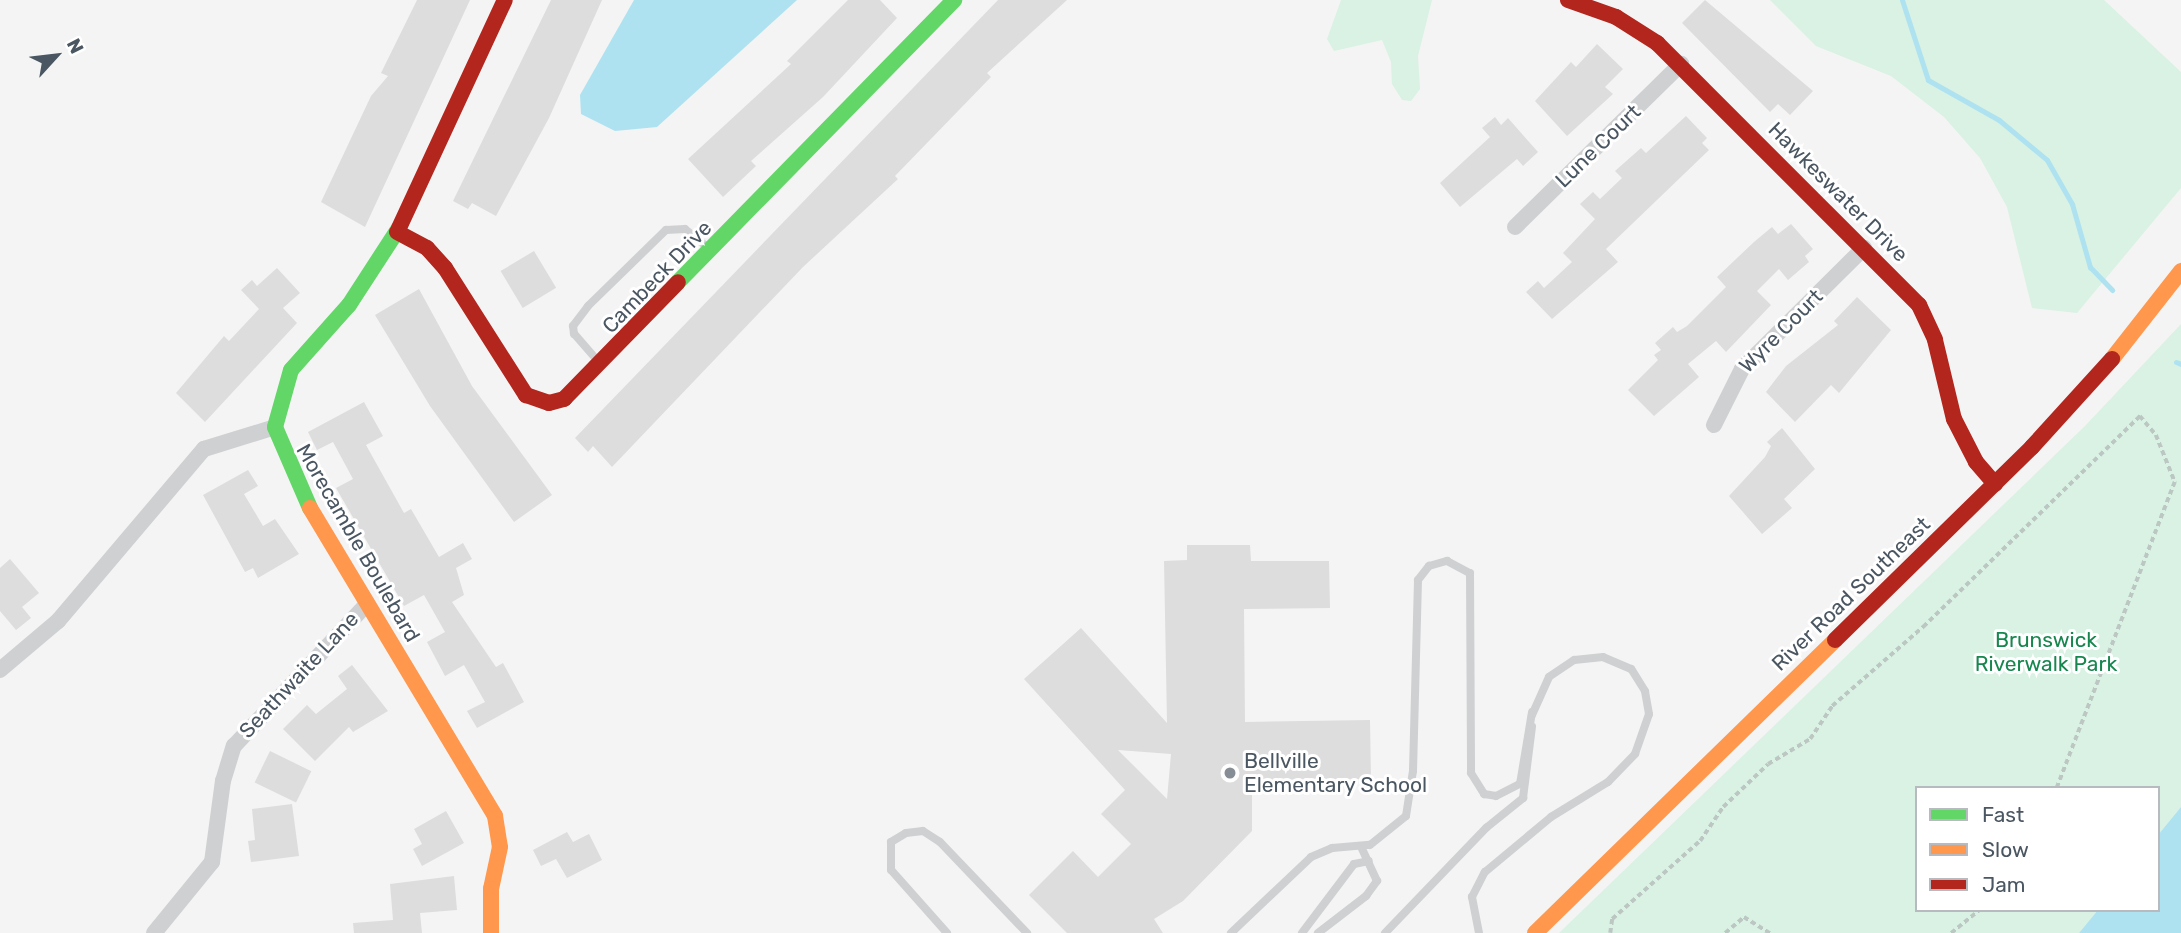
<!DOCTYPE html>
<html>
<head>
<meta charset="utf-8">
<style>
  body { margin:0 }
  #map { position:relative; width:2181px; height:933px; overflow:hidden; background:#f4f4f4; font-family:Rubik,sans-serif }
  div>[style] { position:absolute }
  .green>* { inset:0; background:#d9f2e3 }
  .water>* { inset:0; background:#aee2f0 }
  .stream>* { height:5px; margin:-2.5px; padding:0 2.5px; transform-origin:2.5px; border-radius:2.5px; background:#aee2f0 }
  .building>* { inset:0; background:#ddddde; transform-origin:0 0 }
  .path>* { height:3.5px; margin-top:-1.75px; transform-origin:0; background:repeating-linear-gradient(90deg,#bcc7c4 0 5px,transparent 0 8.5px) }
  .lane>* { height:8px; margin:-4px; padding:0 4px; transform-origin:4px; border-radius:4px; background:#ced0d2 }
  .street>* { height:16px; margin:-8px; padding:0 8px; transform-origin:8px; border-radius:8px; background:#ced0d2 }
  .fast>* { height:16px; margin:-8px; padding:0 8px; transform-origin:8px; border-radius:8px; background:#63d668 }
  .slow>* { height:16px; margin:-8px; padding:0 8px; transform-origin:8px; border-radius:8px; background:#ff974d }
  .jam>* { height:16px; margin:-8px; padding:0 8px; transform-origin:8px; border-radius:8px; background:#b3261e }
  .dots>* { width:19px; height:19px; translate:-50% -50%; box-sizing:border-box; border:4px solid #fff; border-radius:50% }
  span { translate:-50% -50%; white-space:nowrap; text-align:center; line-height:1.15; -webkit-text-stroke:6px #fff; paint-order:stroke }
  .street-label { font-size:21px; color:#4a5661 }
  .park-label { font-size:21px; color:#17864f }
  .poi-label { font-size:21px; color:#4a5661 }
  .left { translate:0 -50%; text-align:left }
  .legend { position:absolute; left:1915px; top:786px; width:245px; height:126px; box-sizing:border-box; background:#fff; border:2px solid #b7bbc0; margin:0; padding:9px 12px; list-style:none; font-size:21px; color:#4a5661 }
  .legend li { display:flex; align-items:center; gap:14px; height:35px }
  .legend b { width:35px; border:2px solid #b7bbc0 }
  .north { position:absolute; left:21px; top:21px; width:70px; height:70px; -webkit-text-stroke:5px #fff; paint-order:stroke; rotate:63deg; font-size:19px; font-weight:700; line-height:28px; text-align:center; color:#4a5661 }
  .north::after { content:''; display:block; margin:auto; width:24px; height:32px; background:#4a5661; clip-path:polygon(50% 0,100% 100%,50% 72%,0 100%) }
</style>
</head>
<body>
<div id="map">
  <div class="green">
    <div style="clip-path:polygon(1341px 0,1432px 0,1418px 56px,1420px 89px,1411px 101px,1402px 100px,1392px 84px,1391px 62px,1382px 40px,1334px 51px,1327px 39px)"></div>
    <div style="clip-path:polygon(1770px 0,2104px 0,2181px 72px,2181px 188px,2077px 313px,2032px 308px,2007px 207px,1980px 158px,1944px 117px,1891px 76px,1816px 46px)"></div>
    <div style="clip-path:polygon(2181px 324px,2181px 807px,2158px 835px,2158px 788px,1917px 788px,1917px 910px,2098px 910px,2079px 933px,1559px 933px,2085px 426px)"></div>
  </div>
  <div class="water">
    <div style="clip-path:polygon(634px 0,797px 0,657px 127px,615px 131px,581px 114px,580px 95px)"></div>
    <div style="clip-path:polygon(2181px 807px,2181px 933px,2079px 933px,2098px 910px,2158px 910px,2158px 835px)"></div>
  </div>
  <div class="stream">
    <div style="left:1902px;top:0;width:84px;rotate:72deg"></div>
    <div style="left:1928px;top:80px;width:81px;rotate:29.4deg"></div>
    <div style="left:1999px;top:120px;width:62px;rotate:39.8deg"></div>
    <div style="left:2047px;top:160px;width:51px;rotate:60.4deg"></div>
    <div style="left:2072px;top:204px;width:66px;rotate:74.1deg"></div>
    <div style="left:2090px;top:267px;width:32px;rotate:46deg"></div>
    <div style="left:2176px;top:362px;width:5px;rotate:22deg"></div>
  </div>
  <div class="building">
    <div style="clip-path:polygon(417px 0,470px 0,365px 227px,321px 202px,371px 96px,388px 76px,381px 73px)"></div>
    <div style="clip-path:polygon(551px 0,602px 0,549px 118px,496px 216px,472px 203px,468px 209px,453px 201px)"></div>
    <div style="clip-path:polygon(848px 0,880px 0,897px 18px,823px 97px,751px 161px,756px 166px,723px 197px,688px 159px,791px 64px,787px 61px)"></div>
    <div style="clip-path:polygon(998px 0,1067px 0,987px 73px,991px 77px,895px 176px,898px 179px,803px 267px,612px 467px,593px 446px,588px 452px,575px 438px)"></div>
    <div style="clip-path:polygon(1705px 0,1813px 91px,1790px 115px,1778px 104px,1770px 112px,1682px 23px)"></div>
    <div style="clip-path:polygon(1597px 44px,1623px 69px,1605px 87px,1613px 94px,1567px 136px,1535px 101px,1571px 62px,1576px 67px)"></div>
    <div style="clip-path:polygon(1686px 116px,1707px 138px,1702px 143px,1709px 150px,1606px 249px,1618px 262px,1552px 319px,1526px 292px,1538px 281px,1544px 288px,1572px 262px,1563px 253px,1595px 219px,1580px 204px,1593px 192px,1600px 199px,1622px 178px,1615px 171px,1641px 148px,1646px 153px)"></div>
    <div style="clip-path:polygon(1495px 117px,1501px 125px,1508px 118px,1538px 152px,1523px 166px,1517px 159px,1460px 207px,1440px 183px,1490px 137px,1482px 128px)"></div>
    <div style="clip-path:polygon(1791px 224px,1813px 249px,1805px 256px,1809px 262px,1788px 280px,1779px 269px,1757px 291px,1771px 305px,1726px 352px,1716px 341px,1688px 364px,1699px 377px,1654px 416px,1628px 390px,1658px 360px,1654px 355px,1661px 350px,1655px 343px,1673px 327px,1677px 332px,1687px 326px,1726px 287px,1717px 277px,1754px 242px,1772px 227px,1778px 234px)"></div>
    <div style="left:534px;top:251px;width:43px;height:39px;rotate:59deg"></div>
    <div style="clip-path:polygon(277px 268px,300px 293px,283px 308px,297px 323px,205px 422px,176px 393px,224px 336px,229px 341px,259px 309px,241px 290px,252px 280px,257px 286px)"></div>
    <div style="clip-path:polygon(419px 289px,472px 386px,552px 495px,514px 522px,430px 406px,375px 315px)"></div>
    <div style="clip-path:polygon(1857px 297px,1891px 330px,1839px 393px,1831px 385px,1795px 422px,1766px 392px,1786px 366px,1838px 325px,1834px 321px)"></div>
    <div style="clip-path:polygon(364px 402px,383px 436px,366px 445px,404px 513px,411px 509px,439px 557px,463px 543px,472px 559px,456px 568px,464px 595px,452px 602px,496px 667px,503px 663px,524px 702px,477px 728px,467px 711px,485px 702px,464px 665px,445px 676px,427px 642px,445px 632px,424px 595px,404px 606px,336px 488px,353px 479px,333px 442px,317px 450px,308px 432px)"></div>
    <div style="clip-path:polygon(1782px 428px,1815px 469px,1784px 499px,1792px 508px,1762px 534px,1729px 496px,1765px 457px,1771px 446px,1767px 442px)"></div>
    <div style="clip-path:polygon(248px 470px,258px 486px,244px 494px,263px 526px,275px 519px,299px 554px,258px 578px,253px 568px,245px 572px,203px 495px)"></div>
    <div style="clip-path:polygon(evenodd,1187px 545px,1250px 545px,1251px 561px,1329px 561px,1330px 608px,1244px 609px,1245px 722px,1370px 720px,1371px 779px,1252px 780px,1252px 831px,1183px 901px,1154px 919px,1163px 933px,1067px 933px,1029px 895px,1073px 851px,1098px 877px,1131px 844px,1101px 814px,1125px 790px,1024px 679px,1081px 628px,1167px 723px,1164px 561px,1187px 560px,1187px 545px,1118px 750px,1171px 754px,1167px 799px,1118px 750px)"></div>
    <div style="clip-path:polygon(10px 559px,39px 593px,22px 607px,31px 618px,16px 630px,0 611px,0 568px)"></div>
    <div style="clip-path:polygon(352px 665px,388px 711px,353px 732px,349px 727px,315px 761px,283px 729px,307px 705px,316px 714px,347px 689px,338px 676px)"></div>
    <div style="left:270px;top:751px;width:46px;height:35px;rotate:26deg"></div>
    <div style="clip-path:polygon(292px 804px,299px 856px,251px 862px,248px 841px,255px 840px,252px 809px)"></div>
    <div style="clip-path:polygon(446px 811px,464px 843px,422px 866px,413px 849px,422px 844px,414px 829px)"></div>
    <div style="clip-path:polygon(567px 832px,573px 842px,589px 834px,602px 860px,567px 878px,556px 859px,541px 866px,533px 850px)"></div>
    <div style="clip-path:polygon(454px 876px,457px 910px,420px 913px,422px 933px,354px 933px,353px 923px,393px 920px,390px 884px)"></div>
  </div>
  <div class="path">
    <div style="left:1610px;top:933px;width:14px;rotate:-82deg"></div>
    <div style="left:1612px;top:919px;width:118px;rotate:-41.6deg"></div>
    <div style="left:1700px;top:841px;width:41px;rotate:-55.9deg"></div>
    <div style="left:1723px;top:807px;width:62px;rotate:-43.7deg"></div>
    <div style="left:1768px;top:764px;width:49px;rotate:-30.8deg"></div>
    <div style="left:1810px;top:739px;width:40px;rotate:-56deg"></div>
    <div style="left:1832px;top:706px;width:121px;rotate:-41deg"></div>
    <div style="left:1923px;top:627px;width:303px;rotate:-44.2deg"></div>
    <div style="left:2140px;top:416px;width:25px;rotate:50deg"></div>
    <div style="left:2156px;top:435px;width:51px;rotate:68deg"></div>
    <div style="left:2175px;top:482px;width:328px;rotate:111.1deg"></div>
    <div style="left:1725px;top:933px;width:25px;rotate:-40deg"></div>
    <div style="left:1744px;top:917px;width:31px;rotate:32deg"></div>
    <div style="left:1951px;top:933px;width:36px;rotate:-39deg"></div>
  </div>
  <div class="lane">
    <div style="left:597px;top:360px;width:35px;rotate:-131deg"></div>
    <div style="left:574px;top:334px;width:8px;rotate:-97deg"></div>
    <div style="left:573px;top:326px;width:25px;rotate:-53deg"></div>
    <div style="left:588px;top:306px;width:109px;rotate:-44.3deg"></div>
    <div style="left:666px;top:230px;width:19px;rotate:-3deg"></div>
    <div style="left:685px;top:229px;width:28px;rotate:39deg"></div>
    <div style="left:947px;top:933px;width:84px;rotate:-131.6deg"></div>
    <div style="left:891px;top:870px;width:28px;rotate:-90deg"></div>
    <div style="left:891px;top:842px;width:17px;rotate:-31deg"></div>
    <div style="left:906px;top:833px;width:17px;rotate:-7deg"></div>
    <div style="left:923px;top:831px;width:20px;rotate:33deg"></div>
    <div style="left:940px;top:842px;width:126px;rotate:46.3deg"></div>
    <div style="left:1231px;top:933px;width:110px;rotate:-43.5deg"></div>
    <div style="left:1311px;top:857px;width:23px;rotate:-23deg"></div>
    <div style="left:1332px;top:848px;width:38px;rotate:-5deg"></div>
    <div style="left:1370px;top:845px;width:46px;rotate:-38.9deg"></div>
    <div style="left:1406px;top:816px;width:46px;rotate:-81.2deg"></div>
    <div style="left:1413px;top:771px;width:191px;rotate:-88.5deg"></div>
    <div style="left:1418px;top:580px;width:18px;rotate:-52deg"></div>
    <div style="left:1429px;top:566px;width:19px;rotate:-16deg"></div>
    <div style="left:1447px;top:561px;width:26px;rotate:28deg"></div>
    <div style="left:1470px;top:573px;width:200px;rotate:89.7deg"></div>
    <div style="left:1471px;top:773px;width:25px;rotate:58deg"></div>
    <div style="left:1484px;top:794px;width:12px;rotate:9deg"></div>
    <div style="left:1496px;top:796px;width:27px;rotate:-27deg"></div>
    <div style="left:1520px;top:784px;width:73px;rotate:-80.5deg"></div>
    <div style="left:1302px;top:933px;width:86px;rotate:-53deg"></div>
    <div style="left:1354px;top:864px;width:15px;rotate:-11deg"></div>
    <div style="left:1318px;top:933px;width:61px;rotate:-37.6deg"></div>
    <div style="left:1366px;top:896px;width:19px;rotate:-54deg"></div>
    <div style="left:1377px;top:881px;width:38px;rotate:-115deg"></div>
    <div style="left:1385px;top:933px;width:146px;rotate:-46.1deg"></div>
    <div style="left:1486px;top:828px;width:48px;rotate:-39deg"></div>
    <div style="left:1523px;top:798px;width:72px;rotate:-82.8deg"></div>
    <div style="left:1479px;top:933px;width:37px;rotate:-101deg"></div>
    <div style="left:1472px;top:897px;width:28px;rotate:-63deg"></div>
    <div style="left:1485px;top:872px;width:86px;rotate:-39.8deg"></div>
    <div style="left:1551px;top:817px;width:67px;rotate:-31.6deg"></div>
    <div style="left:1608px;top:782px;width:39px;rotate:-46deg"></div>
    <div style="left:1635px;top:754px;width:42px;rotate:-70.7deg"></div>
    <div style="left:1649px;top:714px;width:23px;rotate:-100deg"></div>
    <div style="left:1645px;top:691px;width:26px;rotate:-122deg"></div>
    <div style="left:1631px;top:669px;width:30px;rotate:-157deg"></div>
    <div style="left:1603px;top:657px;width:29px;rotate:174deg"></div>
    <div style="left:1574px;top:660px;width:30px;rotate:146deg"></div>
    <div style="left:1549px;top:677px;width:42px;rotate:114.1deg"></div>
  </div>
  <div class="street">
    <div style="left:1515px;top:227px;width:233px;rotate:-44.5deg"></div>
    <div style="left:1714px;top:425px;width:63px;rotate:-63.4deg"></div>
    <div style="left:1742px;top:369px;width:172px;rotate:-44.8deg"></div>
    <div style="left:0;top:670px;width:76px;rotate:-40.2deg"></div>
    <div style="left:58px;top:621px;width:226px;rotate:-49.7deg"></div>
    <div style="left:204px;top:449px;width:74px;rotate:-17.2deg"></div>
    <div style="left:154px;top:933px;width:92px;rotate:-50.8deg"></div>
    <div style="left:212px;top:862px;width:82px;rotate:-82.3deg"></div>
    <div style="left:223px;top:781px;width:37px;rotate:-73deg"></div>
    <div style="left:234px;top:746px;width:195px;rotate:-46.9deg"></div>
  </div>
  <div class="fast">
    <div style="left:678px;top:282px;width:395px;rotate:-45.6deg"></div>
    <div style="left:310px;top:508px;width:88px;rotate:-113.4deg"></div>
    <div style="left:275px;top:427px;width:59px;rotate:-74.3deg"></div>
    <div style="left:291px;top:370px;width:87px;rotate:-48.3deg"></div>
    <div style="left:349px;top:305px;width:92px;rotate:-57deg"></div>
  </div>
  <div class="slow">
    <div style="left:2112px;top:359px;width:112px;rotate:-51.9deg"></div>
    <div style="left:310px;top:508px;width:359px;rotate:59deg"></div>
    <div style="left:495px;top:816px;width:31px;rotate:81deg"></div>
    <div style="left:500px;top:847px;width:43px;rotate:102.1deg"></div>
    <div style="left:491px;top:889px;width:44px;rotate:90deg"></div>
    <div style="left:1535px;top:933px;width:419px;rotate:-44.3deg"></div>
  </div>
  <div class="jam">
    <div style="left:1568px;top:0;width:51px;rotate:19.5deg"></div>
    <div style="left:1616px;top:17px;width:49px;rotate:32.4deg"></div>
    <div style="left:1657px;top:43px;width:371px;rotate:45deg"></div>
    <div style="left:1919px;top:305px;width:38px;rotate:65deg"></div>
    <div style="left:1935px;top:340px;width:81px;rotate:76.5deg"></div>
    <div style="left:1954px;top:419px;width:48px;rotate:62.9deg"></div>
    <div style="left:1976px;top:462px;width:29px;rotate:49deg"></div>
    <div style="left:399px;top:228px;width:251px;rotate:-65.1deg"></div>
    <div style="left:397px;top:232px;width:34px;rotate:28deg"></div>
    <div style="left:427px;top:248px;width:27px;rotate:48deg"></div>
    <div style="left:445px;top:268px;width:151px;rotate:57.5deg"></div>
    <div style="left:526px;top:395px;width:24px;rotate:19deg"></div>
    <div style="left:549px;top:403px;width:16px;rotate:-15deg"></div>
    <div style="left:564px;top:399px;width:163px;rotate:-45.7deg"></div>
    <div style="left:1835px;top:640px;width:276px;rotate:-44.4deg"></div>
    <div style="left:2032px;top:447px;width:119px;rotate:-47.7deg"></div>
  </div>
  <div class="dots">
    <div style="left:1230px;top:773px;background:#868d94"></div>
  </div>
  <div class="street-label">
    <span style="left:1598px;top:146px;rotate:-44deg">Lune Court</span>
    <span style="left:1838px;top:192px;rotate:45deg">Hawkeswater Drive</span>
    <span style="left:657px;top:277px;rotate:-46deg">Cambeck Drive</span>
    <span style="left:1781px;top:331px;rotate:-45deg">Wyre Court</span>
    <span style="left:358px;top:543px;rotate:60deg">Morecamble Boulebard</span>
    <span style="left:1851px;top:594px;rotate:-44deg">River Road Southeast</span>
    <span style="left:299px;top:675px;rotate:-47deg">Seathwaite Lane</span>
  </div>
  <div class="park-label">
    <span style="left:2046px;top:652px">Brunswick<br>Riverwalk Park</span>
  </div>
  <div class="poi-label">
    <span class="left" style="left:1244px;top:773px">Bellville<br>Elementary School</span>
  </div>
  <ul class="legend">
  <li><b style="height:9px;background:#63d668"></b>Fast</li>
  <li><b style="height:9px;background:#ff974d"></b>Slow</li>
  <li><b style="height:9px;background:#b3261e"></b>Jam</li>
  </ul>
  <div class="north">N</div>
</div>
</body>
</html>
